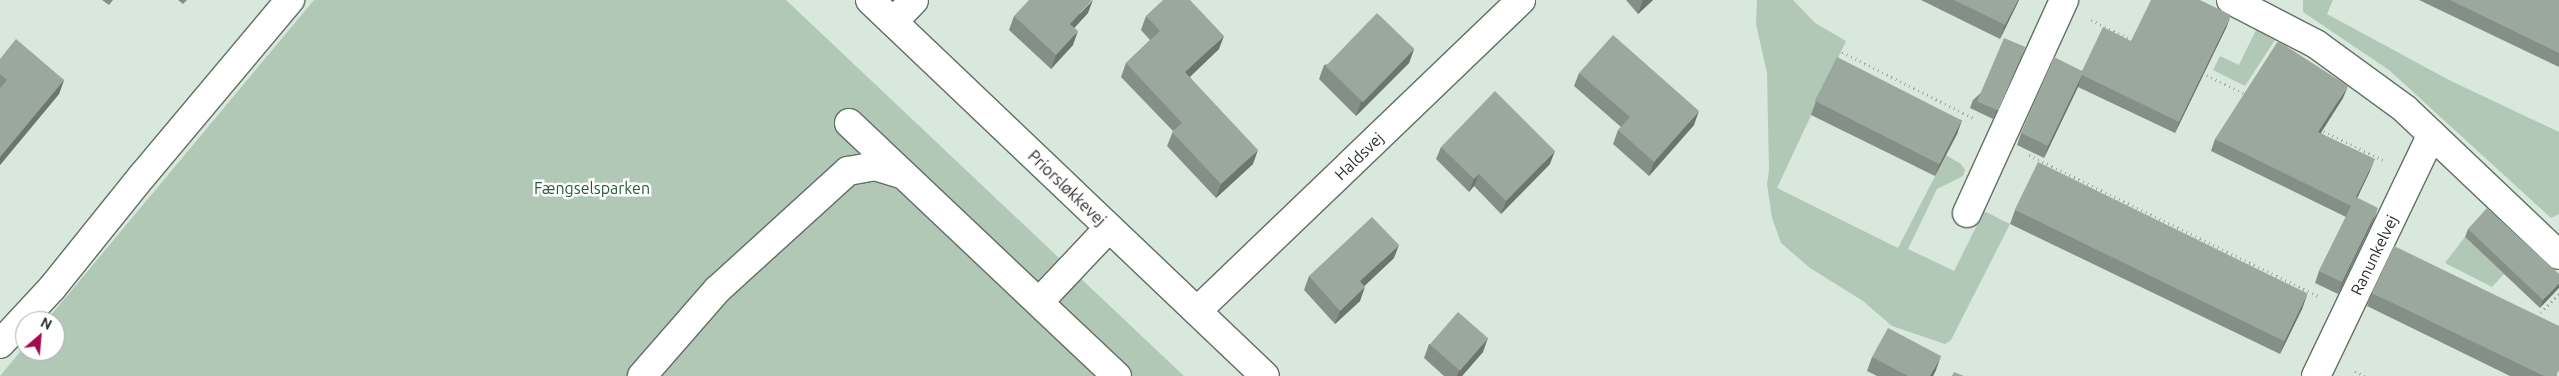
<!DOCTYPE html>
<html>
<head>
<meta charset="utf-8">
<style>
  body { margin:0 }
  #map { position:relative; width:2559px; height:376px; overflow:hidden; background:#d8e8dc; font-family:Ubuntu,sans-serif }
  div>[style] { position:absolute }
  .green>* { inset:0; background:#b1c8b7 }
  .path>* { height:3px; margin-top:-1.5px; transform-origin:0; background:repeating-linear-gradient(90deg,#9ca89f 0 1px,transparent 0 5px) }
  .roads { filter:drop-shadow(1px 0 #626f65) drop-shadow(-1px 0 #626f65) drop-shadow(0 1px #626f65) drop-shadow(0 -1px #626f65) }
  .minor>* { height:28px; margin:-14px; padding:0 14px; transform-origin:14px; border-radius:14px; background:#fff }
  .wall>* { inset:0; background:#849087 }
  .shaded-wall>* { inset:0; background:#6c766e }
  .building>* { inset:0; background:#9aa89d; transform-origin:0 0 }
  span { translate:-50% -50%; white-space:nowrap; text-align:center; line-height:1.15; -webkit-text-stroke:5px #fff; paint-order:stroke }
  .street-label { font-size:16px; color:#2a302b }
  .park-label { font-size:16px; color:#285c3a }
  .north { position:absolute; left:15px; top:311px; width:50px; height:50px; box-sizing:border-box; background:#fff; border:1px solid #aaacaa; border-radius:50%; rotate:27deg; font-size:14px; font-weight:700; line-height:20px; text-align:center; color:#2a302b }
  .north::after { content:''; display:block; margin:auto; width:18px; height:22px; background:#a20c4f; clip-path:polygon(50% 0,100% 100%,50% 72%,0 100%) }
</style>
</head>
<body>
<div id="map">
  <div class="green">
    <div style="clip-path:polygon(314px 0,786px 0,1184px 376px,0 376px,25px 346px,25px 351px,55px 351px,55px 321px,46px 321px)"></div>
    <div style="clip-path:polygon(1757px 0,1793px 0,1815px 23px,1846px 41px,1777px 188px,1898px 248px,1946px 155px,1961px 164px,1965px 170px,1963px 176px,1937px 189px,1908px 249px,1954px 271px,1984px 211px,2010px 224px,1951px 340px,1945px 344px,1892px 326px,1863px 301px,1810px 268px,1781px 243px,1772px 218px,1767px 184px,1769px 170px,1767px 73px,1756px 24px)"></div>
    <div style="clip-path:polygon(2303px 0,2333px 0,2327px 14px,2449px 80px,2559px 132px,2559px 214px,2551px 218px,2389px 70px,2303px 12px)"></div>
    <div style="clip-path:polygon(2256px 30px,2275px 40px,2245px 86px,2213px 70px,2220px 56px,2239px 65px)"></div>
    <div style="clip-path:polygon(2465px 237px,2504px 274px,2492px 287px,2445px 263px)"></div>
  </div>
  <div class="path">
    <div style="left:2091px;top:20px;width:49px;rotate:25.5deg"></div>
    <div style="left:1842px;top:52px;width:149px;rotate:26.7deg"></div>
    <div style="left:2202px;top:73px;width:51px;rotate:25.6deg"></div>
    <div style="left:2319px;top:129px;width:71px;rotate:25.8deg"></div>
    <div style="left:2029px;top:155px;width:322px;rotate:26deg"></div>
    <div style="left:2537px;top:316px;width:31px;rotate:-45deg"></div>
    <div style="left:2355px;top:371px;width:11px;rotate:27deg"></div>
  </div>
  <div class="roads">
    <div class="minor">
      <div style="left:870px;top:0;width:545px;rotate:43.59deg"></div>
      <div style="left:2231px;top:0;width:96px;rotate:27.4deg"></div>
      <div style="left:2316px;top:44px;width:110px;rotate:36.1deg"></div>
      <div style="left:2405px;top:109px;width:212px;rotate:43.5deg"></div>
      <div style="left:893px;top:22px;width:30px;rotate:-46deg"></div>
      <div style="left:849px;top:123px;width:369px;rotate:43.4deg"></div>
      <div style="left:1967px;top:213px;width:234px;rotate:-65.5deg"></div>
      <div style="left:1039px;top:302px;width:102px;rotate:-46.6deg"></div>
      <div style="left:1197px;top:311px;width:449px;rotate:-43.8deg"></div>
      <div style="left:0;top:344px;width:76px;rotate:-47.1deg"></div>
      <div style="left:52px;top:288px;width:145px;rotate:-51.2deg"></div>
      <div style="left:143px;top:175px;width:229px;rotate:-50deg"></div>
      <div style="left:642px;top:376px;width:114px;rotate:-48.9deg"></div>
      <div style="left:717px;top:290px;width:177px;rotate:-42.3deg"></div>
      <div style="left:848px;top:171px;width:27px;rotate:-10deg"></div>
      <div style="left:875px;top:166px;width:30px;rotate:17deg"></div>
      <div style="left:2316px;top:376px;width:268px;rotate:-64.4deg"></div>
    </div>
  </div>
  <div class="wall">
    <div style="clip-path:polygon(102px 0,113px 0,109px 5px)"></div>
    <div style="clip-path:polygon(178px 0,187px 0,183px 4px)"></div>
    <div style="clip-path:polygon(1626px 0,1653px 0,1638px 14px)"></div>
    <div style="clip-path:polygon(1921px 0,2019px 0,2000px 39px)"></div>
    <div style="clip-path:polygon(2419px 0,2559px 0,2559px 67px)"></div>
    <div style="clip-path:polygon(1088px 13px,1074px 28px,1073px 45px,1051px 69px,1009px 30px,1014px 16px)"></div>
    <div style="clip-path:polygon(1146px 16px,1219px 49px,1190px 77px,1253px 164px,1216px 198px,1167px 146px,1173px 131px,1121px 77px,1126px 63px,1150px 40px,1141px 30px)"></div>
    <div style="clip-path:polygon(2227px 26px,2175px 133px,2078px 87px,2044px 158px,2017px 145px,2021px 133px,2082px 71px,2131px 41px)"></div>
    <div style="clip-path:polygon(1414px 49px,1409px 63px,1356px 116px,1319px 79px,1324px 65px)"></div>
    <div style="clip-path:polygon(2022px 55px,1993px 119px,1970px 108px,1973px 100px)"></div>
    <div style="clip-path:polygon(0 59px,64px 80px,59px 94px,0 165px)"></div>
    <div style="clip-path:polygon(1579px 73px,1694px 125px,1649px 176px,1613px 144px,1618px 130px,1621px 127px,1574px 86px)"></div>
    <div style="clip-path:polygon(2343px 98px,2321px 133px,2370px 171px,2357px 198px,2374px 219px,2338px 294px,2315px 283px,2319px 271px,2346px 217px,2211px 151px,2215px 139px)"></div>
    <div style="clip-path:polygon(1816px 101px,1962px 120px,1957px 134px,1935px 176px,1811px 115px)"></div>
    <div style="clip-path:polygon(1441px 147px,1550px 164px,1501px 214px,1474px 186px,1469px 192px,1436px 159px)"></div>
    <div style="clip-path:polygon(2015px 210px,2307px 295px,2302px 309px,2280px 354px,2010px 224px)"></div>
    <div style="clip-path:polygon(2468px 229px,2559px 274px,2540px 308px,2465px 237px)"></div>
    <div style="clip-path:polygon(1394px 258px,1364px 286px,1360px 301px,1335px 324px,1304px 290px,1309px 276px)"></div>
    <div style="clip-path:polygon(2372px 293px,2558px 376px,2510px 376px,2367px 306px)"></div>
    <div style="clip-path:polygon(1429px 344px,1483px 352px,1462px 376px,1444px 376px,1424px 358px)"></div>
    <div style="clip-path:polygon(1872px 357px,1936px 370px,1933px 376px,1877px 376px,1867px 371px)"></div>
  </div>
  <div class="shaded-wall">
    <div style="clip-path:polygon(1093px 0,1088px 13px,1065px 38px,1070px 24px)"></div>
    <div style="clip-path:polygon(1643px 0,1653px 0,1638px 14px)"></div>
    <div style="clip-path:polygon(2018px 0,2019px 0,2000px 39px,2005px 25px)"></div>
    <div style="clip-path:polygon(2231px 15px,2227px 26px,2175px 133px,2179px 122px)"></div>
    <div style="clip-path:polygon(1078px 31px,1073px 45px,1051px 69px,1056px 55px)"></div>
    <div style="clip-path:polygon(1224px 36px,1219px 49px,1180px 86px,1185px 72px)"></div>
    <div style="clip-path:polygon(2025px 47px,2022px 55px,1993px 119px,1996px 111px)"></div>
    <div style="clip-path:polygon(1414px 49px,1409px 63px,1356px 116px,1361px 102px)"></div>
    <div style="clip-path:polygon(2082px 75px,2078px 87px,2044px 158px,2048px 146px)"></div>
    <div style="clip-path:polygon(64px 80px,59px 94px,0 165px,0 157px)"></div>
    <div style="clip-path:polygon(2348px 86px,2343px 98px,2314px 143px,2318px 132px)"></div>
    <div style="clip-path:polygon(1699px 111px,1694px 125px,1649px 176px,1654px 162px)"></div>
    <div style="clip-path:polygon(1962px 120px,1957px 134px,1935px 176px,1940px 162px)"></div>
    <div style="clip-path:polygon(1258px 150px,1253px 164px,1216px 198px,1221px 184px)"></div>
    <div style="clip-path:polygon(1555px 151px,1550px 164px,1501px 214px,1506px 201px)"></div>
    <div style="clip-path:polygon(2375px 159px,2370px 171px,2352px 209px,2356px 197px)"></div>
    <div style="clip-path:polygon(1479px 174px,1474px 186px,1469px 192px,1474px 179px)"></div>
    <div style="clip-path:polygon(2378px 208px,2374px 219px,2338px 294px,2342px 282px)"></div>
    <div style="clip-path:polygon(1399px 245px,1394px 258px,1355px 295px,1360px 281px)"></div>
    <div style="clip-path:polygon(2559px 283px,2559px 288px,2540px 308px,2543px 300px)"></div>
    <div style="clip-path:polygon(1365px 287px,1360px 301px,1335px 324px,1340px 311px)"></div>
    <div style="clip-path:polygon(2307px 295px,2302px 309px,2280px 354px,2285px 340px)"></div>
    <div style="clip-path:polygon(1488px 338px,1483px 352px,1462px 376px,1457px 376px,1459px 371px)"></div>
    <div style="clip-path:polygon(1941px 356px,1936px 370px,1933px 376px,1930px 376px)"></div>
  </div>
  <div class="building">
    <div style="clip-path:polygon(1029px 0,1092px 0,1070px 24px,1078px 31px,1056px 55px,1014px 16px)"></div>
    <div style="clip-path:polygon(1163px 0,1190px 0,1224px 36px,1185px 72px,1258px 150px,1221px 184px,1172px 132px,1182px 123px,1126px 63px,1160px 31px,1146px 16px)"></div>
    <div style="clip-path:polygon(1954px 0,2018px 0,2005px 25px)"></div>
    <div style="clip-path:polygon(2151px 0,2200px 0,2231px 15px,2179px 122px,2082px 75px,2048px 146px,2021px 133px,2054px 57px,2082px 71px,2103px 27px,2131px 41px)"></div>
    <div style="clip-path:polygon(2450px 0,2559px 0,2559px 53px)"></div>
    <div style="left:1377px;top:13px;width:52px;height:74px;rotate:44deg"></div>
    <div style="clip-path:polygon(1613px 35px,1699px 111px,1654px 162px,1618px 130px,1630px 117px,1579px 73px)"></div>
    <div style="left:2004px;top:38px;width:23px;height:69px;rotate:23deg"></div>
    <div style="clip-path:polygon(16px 39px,64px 80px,0 157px,0 88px,7px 80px,0 74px,0 59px)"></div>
    <div style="clip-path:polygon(2278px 41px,2348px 86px,2318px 132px,2375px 159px,2356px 197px,2378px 208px,2342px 282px,2319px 271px,2351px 206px,2215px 139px)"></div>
    <div style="left:1837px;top:57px;width:140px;height:49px;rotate:27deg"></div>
    <div style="clip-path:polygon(1495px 91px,1555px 151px,1506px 201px,1479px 174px,1474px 179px,1441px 147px)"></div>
    <div style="left:2038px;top:162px;width:300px;height:53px;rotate:26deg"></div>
    <div style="clip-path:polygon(2487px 208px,2559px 274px,2559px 283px,2543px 300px,2468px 229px)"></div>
    <div style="clip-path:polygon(1372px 217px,1399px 245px,1360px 281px,1365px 287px,1340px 311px,1309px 276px)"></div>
    <div style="clip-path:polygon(2394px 246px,2559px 326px,2559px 370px,2556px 376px,2544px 376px,2372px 293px)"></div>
    <div style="left:1458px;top:312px;width:40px;height:43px;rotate:41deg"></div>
    <div style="clip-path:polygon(1888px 328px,1941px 356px,1930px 376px,1908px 376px,1872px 357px)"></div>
    <div style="clip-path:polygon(1954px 372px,1964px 376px,1952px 376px)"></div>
  </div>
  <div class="street-label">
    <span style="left:1359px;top:156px;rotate:-44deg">Haldsvej</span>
    <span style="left:1067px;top:188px;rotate:44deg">Priorsløkkevej</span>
    <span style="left:2374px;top:255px;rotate:-64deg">Ranunkelvej</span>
  </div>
  <div class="park-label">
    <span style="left:592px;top:188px">Fængselsparken</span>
  </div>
  <div class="north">N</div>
</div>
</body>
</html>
